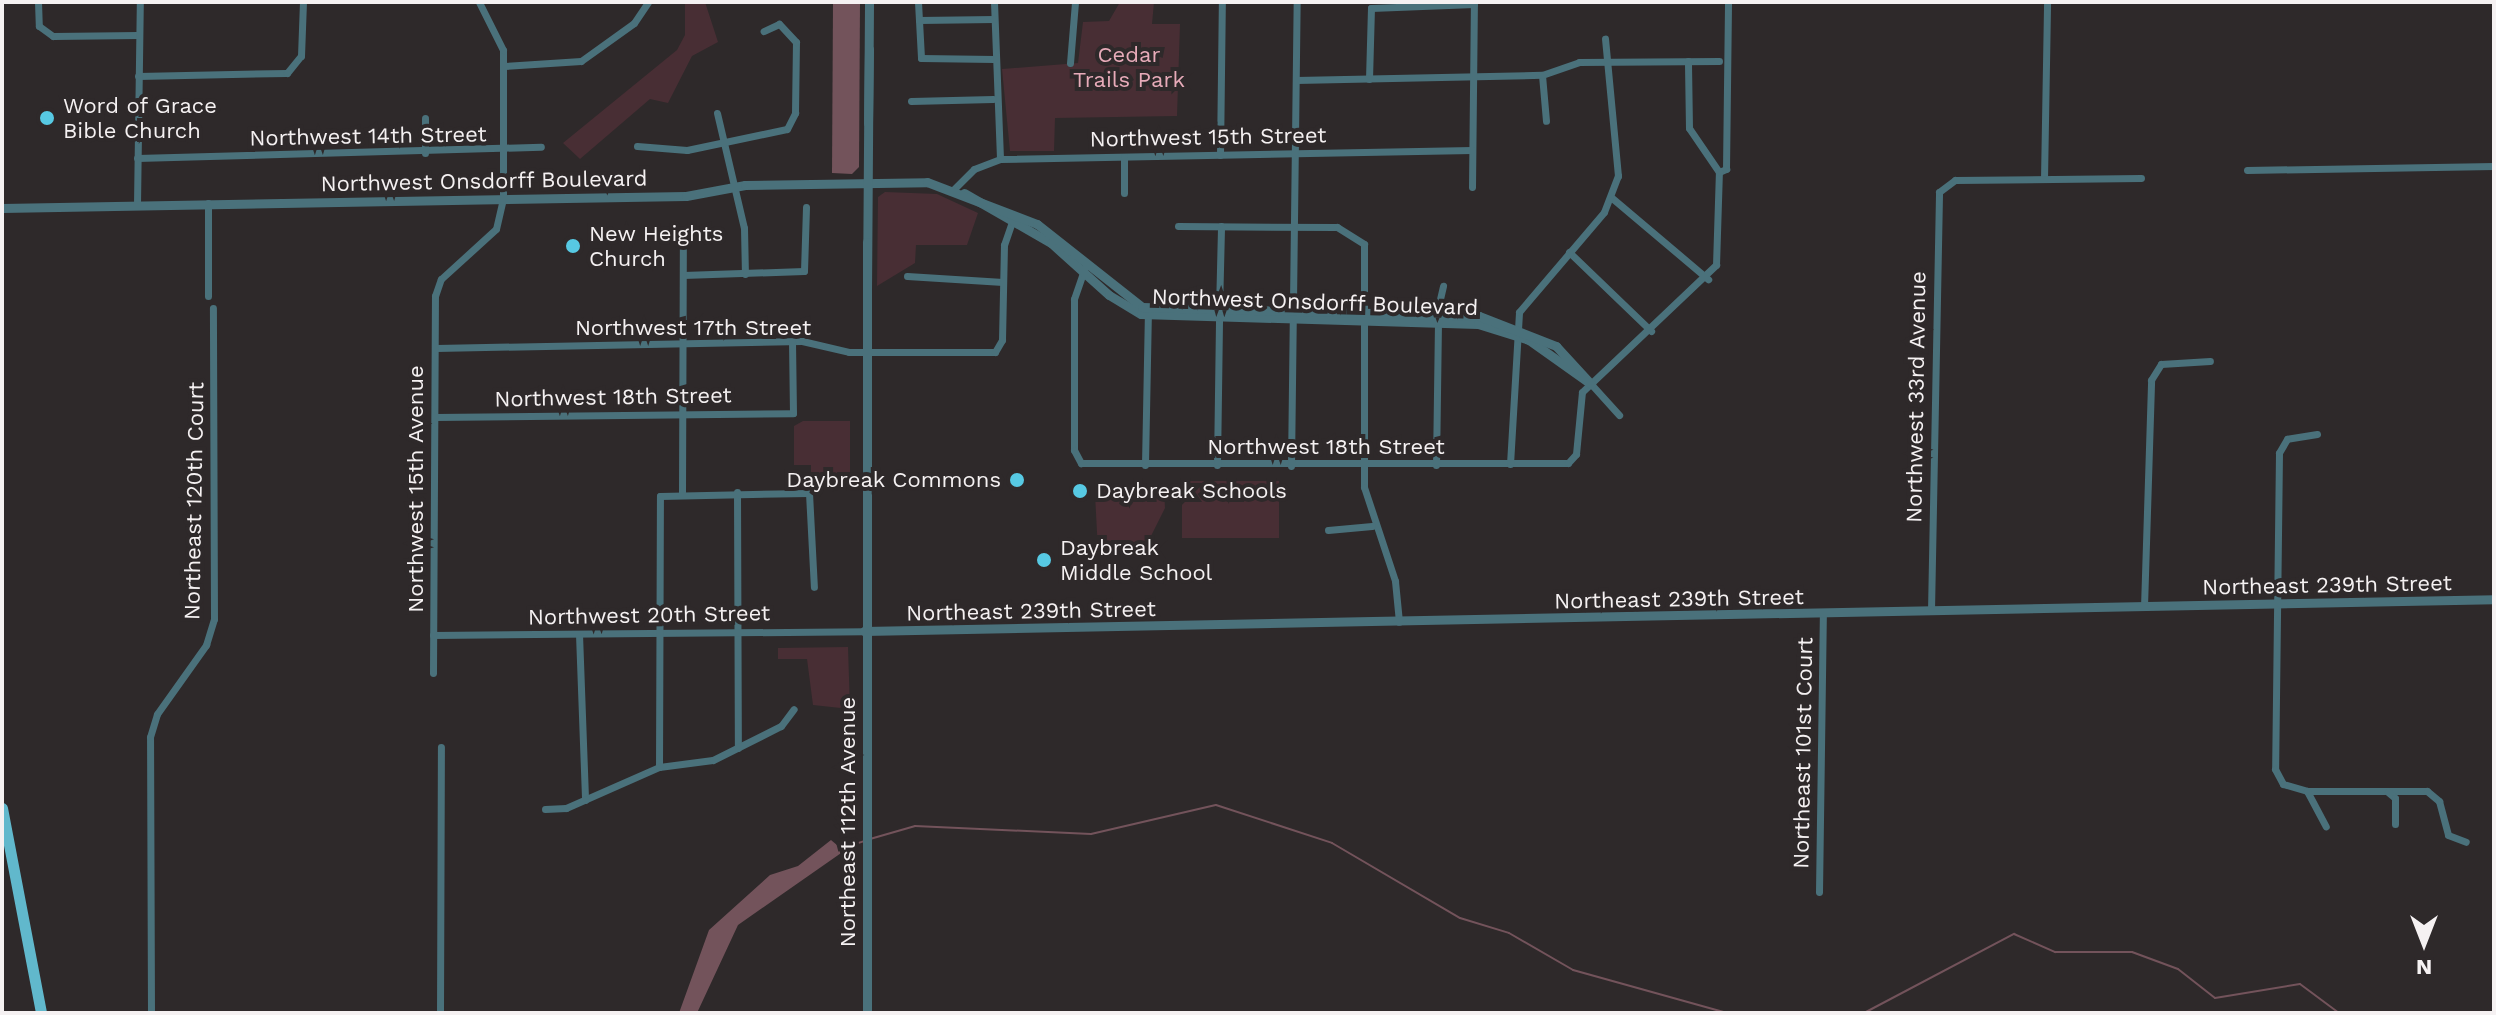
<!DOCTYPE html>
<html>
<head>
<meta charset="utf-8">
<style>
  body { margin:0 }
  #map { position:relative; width:2496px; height:1015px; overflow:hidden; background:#2e292a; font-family:"Work Sans",sans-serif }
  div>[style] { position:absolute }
  .green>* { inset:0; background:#482e34; transform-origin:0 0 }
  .water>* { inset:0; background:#73535b }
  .stream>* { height:2px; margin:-1px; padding:0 1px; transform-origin:1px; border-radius:1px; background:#73535b }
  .minor>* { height:7px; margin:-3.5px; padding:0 3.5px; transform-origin:3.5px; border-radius:3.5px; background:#4a717b }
  .tertiary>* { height:9px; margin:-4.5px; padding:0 4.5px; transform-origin:4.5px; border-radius:4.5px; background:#4a717b }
  .primary>* { height:11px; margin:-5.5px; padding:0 5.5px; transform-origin:5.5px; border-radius:5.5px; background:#61b8cc }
  .dots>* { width:22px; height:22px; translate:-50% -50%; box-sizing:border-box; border:4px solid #2e292a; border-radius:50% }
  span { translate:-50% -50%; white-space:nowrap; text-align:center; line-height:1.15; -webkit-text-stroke:8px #2e292a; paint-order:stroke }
  .park-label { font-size:22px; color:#e7abb9 }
  .poi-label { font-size:22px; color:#f5f1f2 }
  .left { translate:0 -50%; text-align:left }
  .right { translate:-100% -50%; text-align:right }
  .street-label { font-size:22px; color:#f5f1f2 }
  .frame { position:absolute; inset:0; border:4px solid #f5f1f2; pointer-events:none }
  .north { position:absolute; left:2384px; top:903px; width:80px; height:80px; -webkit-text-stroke:6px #2e292a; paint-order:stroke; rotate:180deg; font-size:22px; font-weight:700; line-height:32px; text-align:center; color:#f5f1f2 }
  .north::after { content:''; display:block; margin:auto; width:28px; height:36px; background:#f5f1f2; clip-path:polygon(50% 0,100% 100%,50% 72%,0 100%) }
</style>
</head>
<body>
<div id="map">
  <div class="green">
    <div style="clip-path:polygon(685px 2px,705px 2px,718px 42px,692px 56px,668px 103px,650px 99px,580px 159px,563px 143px,677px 50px,685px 35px)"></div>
    <div style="clip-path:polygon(1120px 2px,1154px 2px,1152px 24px,1180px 24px,1177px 116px,1055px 118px,1054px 151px,1010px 151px,1002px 69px,1078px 63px,1083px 22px,1109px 21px)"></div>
    <div style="clip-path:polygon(885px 192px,937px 194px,978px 213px,967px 245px,916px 245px,915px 263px,877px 286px,878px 197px)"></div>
    <div style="clip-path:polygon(803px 421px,850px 421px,850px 477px,811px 477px,811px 465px,794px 465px,794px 426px)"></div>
    <div style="left:1182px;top:481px;width:97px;height:57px"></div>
    <div style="clip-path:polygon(1103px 486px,1164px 490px,1165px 508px,1149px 540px,1116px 554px,1098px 551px,1095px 494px)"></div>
    <div style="clip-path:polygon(848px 647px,850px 709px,813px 705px,807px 659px,778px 659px,778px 648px)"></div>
  </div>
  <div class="water">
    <div style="clip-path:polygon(833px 2px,860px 2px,859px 167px,852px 174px,832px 173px)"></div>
    <div style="clip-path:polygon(831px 840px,844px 851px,738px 925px,697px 1013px,679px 1013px,709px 930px,770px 875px,798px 866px)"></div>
  </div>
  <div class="stream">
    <div style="left:870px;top:839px;width:47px;rotate:-16.1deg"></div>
    <div style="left:915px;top:826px;width:176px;rotate:2.6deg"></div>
    <div style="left:1091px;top:834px;width:128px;rotate:-13.1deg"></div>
    <div style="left:1216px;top:805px;width:122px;rotate:18.1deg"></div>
    <div style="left:1332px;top:843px;width:148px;rotate:30.4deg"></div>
    <div style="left:1460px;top:918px;width:51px;rotate:17deg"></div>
    <div style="left:1509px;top:933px;width:74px;rotate:30deg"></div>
    <div style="left:1573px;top:970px;width:160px;rotate:15.6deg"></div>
    <div style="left:846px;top:847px;width:19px;rotate:-18deg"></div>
    <div style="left:1864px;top:1013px;width:170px;rotate:-27.8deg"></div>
    <div style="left:2014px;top:934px;width:45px;rotate:23.7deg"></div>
    <div style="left:2055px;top:952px;width:77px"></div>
    <div style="left:2132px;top:952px;width:49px;rotate:20.3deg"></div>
    <div style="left:2178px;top:969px;width:47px;rotate:38.1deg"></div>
    <div style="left:2215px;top:998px;width:86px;rotate:-9.4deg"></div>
    <div style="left:2300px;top:984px;width:49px;rotate:36.6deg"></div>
  </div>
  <div class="minor">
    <div style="left:38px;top:2px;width:24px;rotate:88deg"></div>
    <div style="left:39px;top:26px;width:17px;rotate:36deg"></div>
    <div style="left:53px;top:36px;width:85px;rotate:-0.7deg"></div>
    <div style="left:918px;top:2px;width:56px;rotate:86.9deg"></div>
    <div style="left:921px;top:58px;width:73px;rotate:0.8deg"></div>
    <div style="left:994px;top:2px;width:157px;rotate:87.8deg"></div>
    <div style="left:919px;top:20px;width:75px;rotate:-0.8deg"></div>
    <div style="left:1070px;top:63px;width:61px;rotate:-85.3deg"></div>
    <div style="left:504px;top:66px;width:77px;rotate:-3.7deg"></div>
    <div style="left:581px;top:61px;width:65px;rotate:-35.6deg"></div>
    <div style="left:634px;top:23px;width:25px;rotate:-56deg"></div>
    <div style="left:1542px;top:75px;width:46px;rotate:85deg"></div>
    <div style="left:138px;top:76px;width:149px;rotate:-1.2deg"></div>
    <div style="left:287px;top:73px;width:22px;rotate:-51deg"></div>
    <div style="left:301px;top:56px;width:54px;rotate:-87.9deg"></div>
    <div style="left:1369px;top:79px;width:71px;rotate:-88.4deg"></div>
    <div style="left:1371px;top:8px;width:103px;rotate:-2.2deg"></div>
    <div style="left:1296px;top:80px;width:246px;rotate:-1.2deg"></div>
    <div style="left:1542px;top:75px;width:39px;rotate:-19deg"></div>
    <div style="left:1579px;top:62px;width:140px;rotate:-0.4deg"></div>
    <div style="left:911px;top:101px;width:82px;rotate:-1.4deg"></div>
    <div style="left:717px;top:113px;width:118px;rotate:76.8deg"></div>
    <div style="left:744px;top:228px;width:46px;rotate:88.8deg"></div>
    <div style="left:637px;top:146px;width:50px;rotate:4.6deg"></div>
    <div style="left:687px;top:150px;width:102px;rotate:-11.9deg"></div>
    <div style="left:787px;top:129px;width:18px;rotate:-63deg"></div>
    <div style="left:795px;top:113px;width:71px;rotate:-89.2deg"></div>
    <div style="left:796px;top:42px;width:25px;rotate:-133deg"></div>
    <div style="left:779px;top:24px;width:17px;rotate:155deg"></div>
    <div style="left:425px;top:153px;width:35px;rotate:-90deg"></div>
    <div style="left:1220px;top:155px;width:153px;rotate:-89.3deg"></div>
    <div style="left:137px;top:158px;width:404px;rotate:-1.6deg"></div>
    <div style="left:2247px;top:170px;width:247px;rotate:-0.9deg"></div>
    <div style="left:1719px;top:172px;width:8px;rotate:-23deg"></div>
    <div style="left:1726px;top:169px;width:167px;rotate:-89.3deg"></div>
    <div style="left:2044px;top:179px;width:177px;rotate:-89deg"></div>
    <div style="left:1472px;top:187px;width:185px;rotate:-89.4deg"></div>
    <div style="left:954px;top:189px;width:28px;rotate:-45deg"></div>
    <div style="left:974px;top:169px;width:28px;rotate:-21deg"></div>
    <div style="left:1000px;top:159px;width:472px;rotate:-1.1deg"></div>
    <div style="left:1124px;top:193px;width:36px;rotate:-90deg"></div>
    <div style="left:1612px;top:198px;width:126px;rotate:40.2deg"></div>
    <div style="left:137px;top:205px;width:203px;rotate:-89.2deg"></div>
    <div style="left:1178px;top:226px;width:159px;rotate:0.4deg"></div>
    <div style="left:1337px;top:227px;width:32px;rotate:32deg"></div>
    <div style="left:1364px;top:244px;width:243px;rotate:90deg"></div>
    <div style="left:1364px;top:487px;width:99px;rotate:71.7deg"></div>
    <div style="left:1395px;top:581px;width:41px;rotate:84.4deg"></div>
    <div style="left:1569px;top:252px;width:114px;rotate:43.9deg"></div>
    <div style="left:1085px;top:267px;width:34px;rotate:109deg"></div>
    <div style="left:1074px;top:299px;width:151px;rotate:90deg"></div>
    <div style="left:1074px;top:450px;width:15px;rotate:62deg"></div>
    <div style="left:1081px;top:463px;width:487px"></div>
    <div style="left:1568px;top:463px;width:12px;rotate:-48deg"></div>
    <div style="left:1576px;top:454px;width:62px;rotate:-84.5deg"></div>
    <div style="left:1582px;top:392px;width:185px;rotate:-43.5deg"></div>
    <div style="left:1716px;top:265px;width:93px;rotate:-88.2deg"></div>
    <div style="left:1719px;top:172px;width:53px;rotate:-124.3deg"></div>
    <div style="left:1689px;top:128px;width:67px;rotate:-90.9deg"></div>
    <div style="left:683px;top:275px;width:121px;rotate:-1.9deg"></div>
    <div style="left:804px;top:271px;width:64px;rotate:-88.2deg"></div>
    <div style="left:907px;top:276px;width:96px;rotate:3.6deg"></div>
    <div style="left:208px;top:296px;width:93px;rotate:-90deg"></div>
    <div style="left:1219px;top:310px;width:84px;rotate:-88.6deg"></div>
    <div style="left:1437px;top:312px;width:27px;rotate:-77deg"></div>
    <div style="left:436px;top:348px;width:366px;rotate:-1.1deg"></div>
    <div style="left:802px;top:341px;width:48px;rotate:13.2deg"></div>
    <div style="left:849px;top:352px;width:146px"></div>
    <div style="left:995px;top:352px;width:14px;rotate:-60deg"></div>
    <div style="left:1002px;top:340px;width:95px;rotate:-88.8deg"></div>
    <div style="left:1004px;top:245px;width:31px;rotate:-71deg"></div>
    <div style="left:1591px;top:384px;width:42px;rotate:47.9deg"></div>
    <div style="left:435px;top:417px;width:358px;rotate:-0.6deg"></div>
    <div style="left:793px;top:413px;width:71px;rotate:-90.8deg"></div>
    <div style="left:2317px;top:434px;width:30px;rotate:171deg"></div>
    <div style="left:2287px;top:439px;width:16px;rotate:120deg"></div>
    <div style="left:2279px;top:453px;width:316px;rotate:90.7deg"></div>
    <div style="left:2275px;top:769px;width:17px;rotate:62deg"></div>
    <div style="left:2283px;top:784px;width:25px;rotate:16deg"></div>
    <div style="left:2307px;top:791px;width:120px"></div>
    <div style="left:2427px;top:791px;width:16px;rotate:40deg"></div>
    <div style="left:2439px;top:801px;width:35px;rotate:75deg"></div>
    <div style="left:2448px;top:835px;width:19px;rotate:21deg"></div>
    <div style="left:1510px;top:464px;width:152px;rotate:-86.6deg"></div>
    <div style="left:1519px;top:312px;width:131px;rotate:-49.6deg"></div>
    <div style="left:1604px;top:212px;width:39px;rotate:-69deg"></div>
    <div style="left:1618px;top:176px;width:138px;rotate:-95.4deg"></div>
    <div style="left:1145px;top:465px;width:154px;rotate:-88.9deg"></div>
    <div style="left:1217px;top:465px;width:145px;rotate:-89.2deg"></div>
    <div style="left:1436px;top:465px;width:143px;rotate:-89.2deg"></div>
    <div style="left:1291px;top:466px;width:464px;rotate:-89.3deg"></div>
    <div style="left:737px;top:492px;width:256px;rotate:89.8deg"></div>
    <div style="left:682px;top:493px;width:256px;rotate:-89.8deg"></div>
    <div style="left:1328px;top:530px;width:44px;rotate:-5.2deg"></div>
    <div style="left:2144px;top:607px;width:227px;rotate:-88.2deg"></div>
    <div style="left:2151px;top:380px;width:19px;rotate:-58deg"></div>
    <div style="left:2161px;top:364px;width:49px;rotate:-3.5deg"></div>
    <div style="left:1931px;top:611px;width:419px;rotate:-88.9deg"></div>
    <div style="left:1939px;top:192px;width:20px;rotate:-37deg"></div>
    <div style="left:1955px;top:180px;width:186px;rotate:-0.6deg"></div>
    <div style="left:579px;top:634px;width:166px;rotate:87.9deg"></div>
    <div style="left:433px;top:635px;width:431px;rotate:-0.5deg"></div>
    <div style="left:433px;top:673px;width:377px;rotate:-89.7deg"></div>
    <div style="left:435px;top:296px;width:18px;rotate:-71deg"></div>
    <div style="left:441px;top:279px;width:74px;rotate:-42.3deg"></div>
    <div style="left:496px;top:229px;width:32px;rotate:-77deg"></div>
    <div style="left:503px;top:198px;width:148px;rotate:-90deg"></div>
    <div style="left:503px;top:50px;width:54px;rotate:-116.6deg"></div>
    <div style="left:659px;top:767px;width:271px;rotate:-89.8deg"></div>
    <div style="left:660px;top:496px;width:149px;rotate:-1.2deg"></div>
    <div style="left:809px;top:493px;width:94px;rotate:87deg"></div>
    <div style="left:2307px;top:791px;width:40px;rotate:62deg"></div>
    <div style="left:2388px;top:792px;width:9px;rotate:41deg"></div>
    <div style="left:2395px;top:798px;width:26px;rotate:90deg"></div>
    <div style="left:545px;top:809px;width:21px;rotate:-3deg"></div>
    <div style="left:566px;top:808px;width:102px;rotate:-23.8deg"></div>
    <div style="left:659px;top:767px;width:54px;rotate:-7.4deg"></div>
    <div style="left:713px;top:760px;width:76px;rotate:-26.6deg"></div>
    <div style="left:781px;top:726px;width:21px;rotate:-53deg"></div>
    <div style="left:1819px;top:892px;width:278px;rotate:-89.2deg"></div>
    <div style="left:151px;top:1013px;width:276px;rotate:-90.2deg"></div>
    <div style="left:150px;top:737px;width:24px;rotate:-73deg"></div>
    <div style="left:157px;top:714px;width:85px;rotate:-54.6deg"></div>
    <div style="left:206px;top:645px;width:27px;rotate:-73deg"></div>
    <div style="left:214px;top:619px;width:311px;rotate:-90.2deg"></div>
    <div style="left:440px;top:1013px;width:266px;rotate:-89.8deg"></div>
  </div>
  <div class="tertiary">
    <div style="left:868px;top:123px;width:74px;rotate:-89.2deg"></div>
    <div style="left:964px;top:193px;width:100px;rotate:29.9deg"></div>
    <div style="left:1051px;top:243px;width:78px;rotate:41.9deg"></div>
    <div style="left:1109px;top:295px;width:37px;rotate:31deg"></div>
    <div style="left:1141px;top:314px;width:337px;rotate:1.7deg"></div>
    <div style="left:1478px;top:324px;width:53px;rotate:17.4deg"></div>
    <div style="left:1529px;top:340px;width:76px;rotate:35.4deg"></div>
    <div style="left:2px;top:208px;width:684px;rotate:-1.01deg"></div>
    <div style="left:686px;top:196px;width:60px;rotate:-10.6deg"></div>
    <div style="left:745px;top:185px;width:182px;rotate:-0.9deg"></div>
    <div style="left:927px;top:182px;width:118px;rotate:20.9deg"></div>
    <div style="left:1037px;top:224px;width:134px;rotate:38.3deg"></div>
    <div style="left:1142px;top:307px;width:337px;rotate:1.5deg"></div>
    <div style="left:1479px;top:316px;width:83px;rotate:21.3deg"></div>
    <div style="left:1556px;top:346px;width:52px;rotate:47.4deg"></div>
    <div style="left:867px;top:292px;width:290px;rotate:-89.6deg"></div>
    <div style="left:864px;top:631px;width:1630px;rotate:-1.12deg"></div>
    <div style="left:867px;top:1013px;width:771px;rotate:-90deg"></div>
  </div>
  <div class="primary">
    <div style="left:2px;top:808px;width:209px;rotate:79.2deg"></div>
  </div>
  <div class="dots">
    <div style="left:47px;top:118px;background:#57c9e3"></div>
    <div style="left:573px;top:246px;background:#57c9e3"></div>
    <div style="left:1017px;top:480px;background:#57c9e3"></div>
    <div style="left:1080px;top:491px;background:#57c9e3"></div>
    <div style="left:1044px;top:560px;background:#57c9e3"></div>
  </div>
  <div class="park-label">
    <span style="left:1129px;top:67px">Cedar<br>Trails Park</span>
  </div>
  <div class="poi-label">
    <span class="left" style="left:63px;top:118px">Word of Grace<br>Bible Church</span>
    <span class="left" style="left:589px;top:246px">New Heights<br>Church</span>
    <span class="right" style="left:1001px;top:480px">Daybreak Commons</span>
    <span class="left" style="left:1096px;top:491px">Daybreak Schools</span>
    <span class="left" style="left:1060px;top:560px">Daybreak<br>Middle School</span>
  </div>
  <div class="street-label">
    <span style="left:368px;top:136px;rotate:-1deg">Northwest 14th Street</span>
    <span style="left:1208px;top:137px;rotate:-1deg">Northwest 15th Street</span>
    <span style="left:484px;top:181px;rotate:-1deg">Northwest Onsdorff Boulevard</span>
    <span style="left:1315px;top:302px;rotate:2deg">Northwest Onsdorff Boulevard</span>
    <span style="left:693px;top:328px">Northwest 17th Street</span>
    <span style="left:613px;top:397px;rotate:-1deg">Northwest 18th Street</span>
    <span style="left:1916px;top:397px;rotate:-89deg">Northwest 33rd Avenue</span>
    <span style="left:1326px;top:447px">Northwest 18th Street</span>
    <span style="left:416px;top:489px;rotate:-90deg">Northwest 15th Avenue</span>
    <span style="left:194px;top:501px;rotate:-89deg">Northeast 120th Court</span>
    <span style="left:2327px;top:585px;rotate:-1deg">Northeast 239th Street</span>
    <span style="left:1679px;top:599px;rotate:-1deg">Northeast 239th Street</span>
    <span style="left:1031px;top:611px;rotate:-1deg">Northeast 239th Street</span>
    <span style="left:649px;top:615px;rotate:-1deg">Northwest 20th Street</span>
    <span style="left:1803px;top:753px;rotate:-89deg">Northeast 101st Court</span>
    <span style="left:848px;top:822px;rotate:-90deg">Northeast 112th Avenue</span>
  </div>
  <div class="frame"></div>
  <div class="north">N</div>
</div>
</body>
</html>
